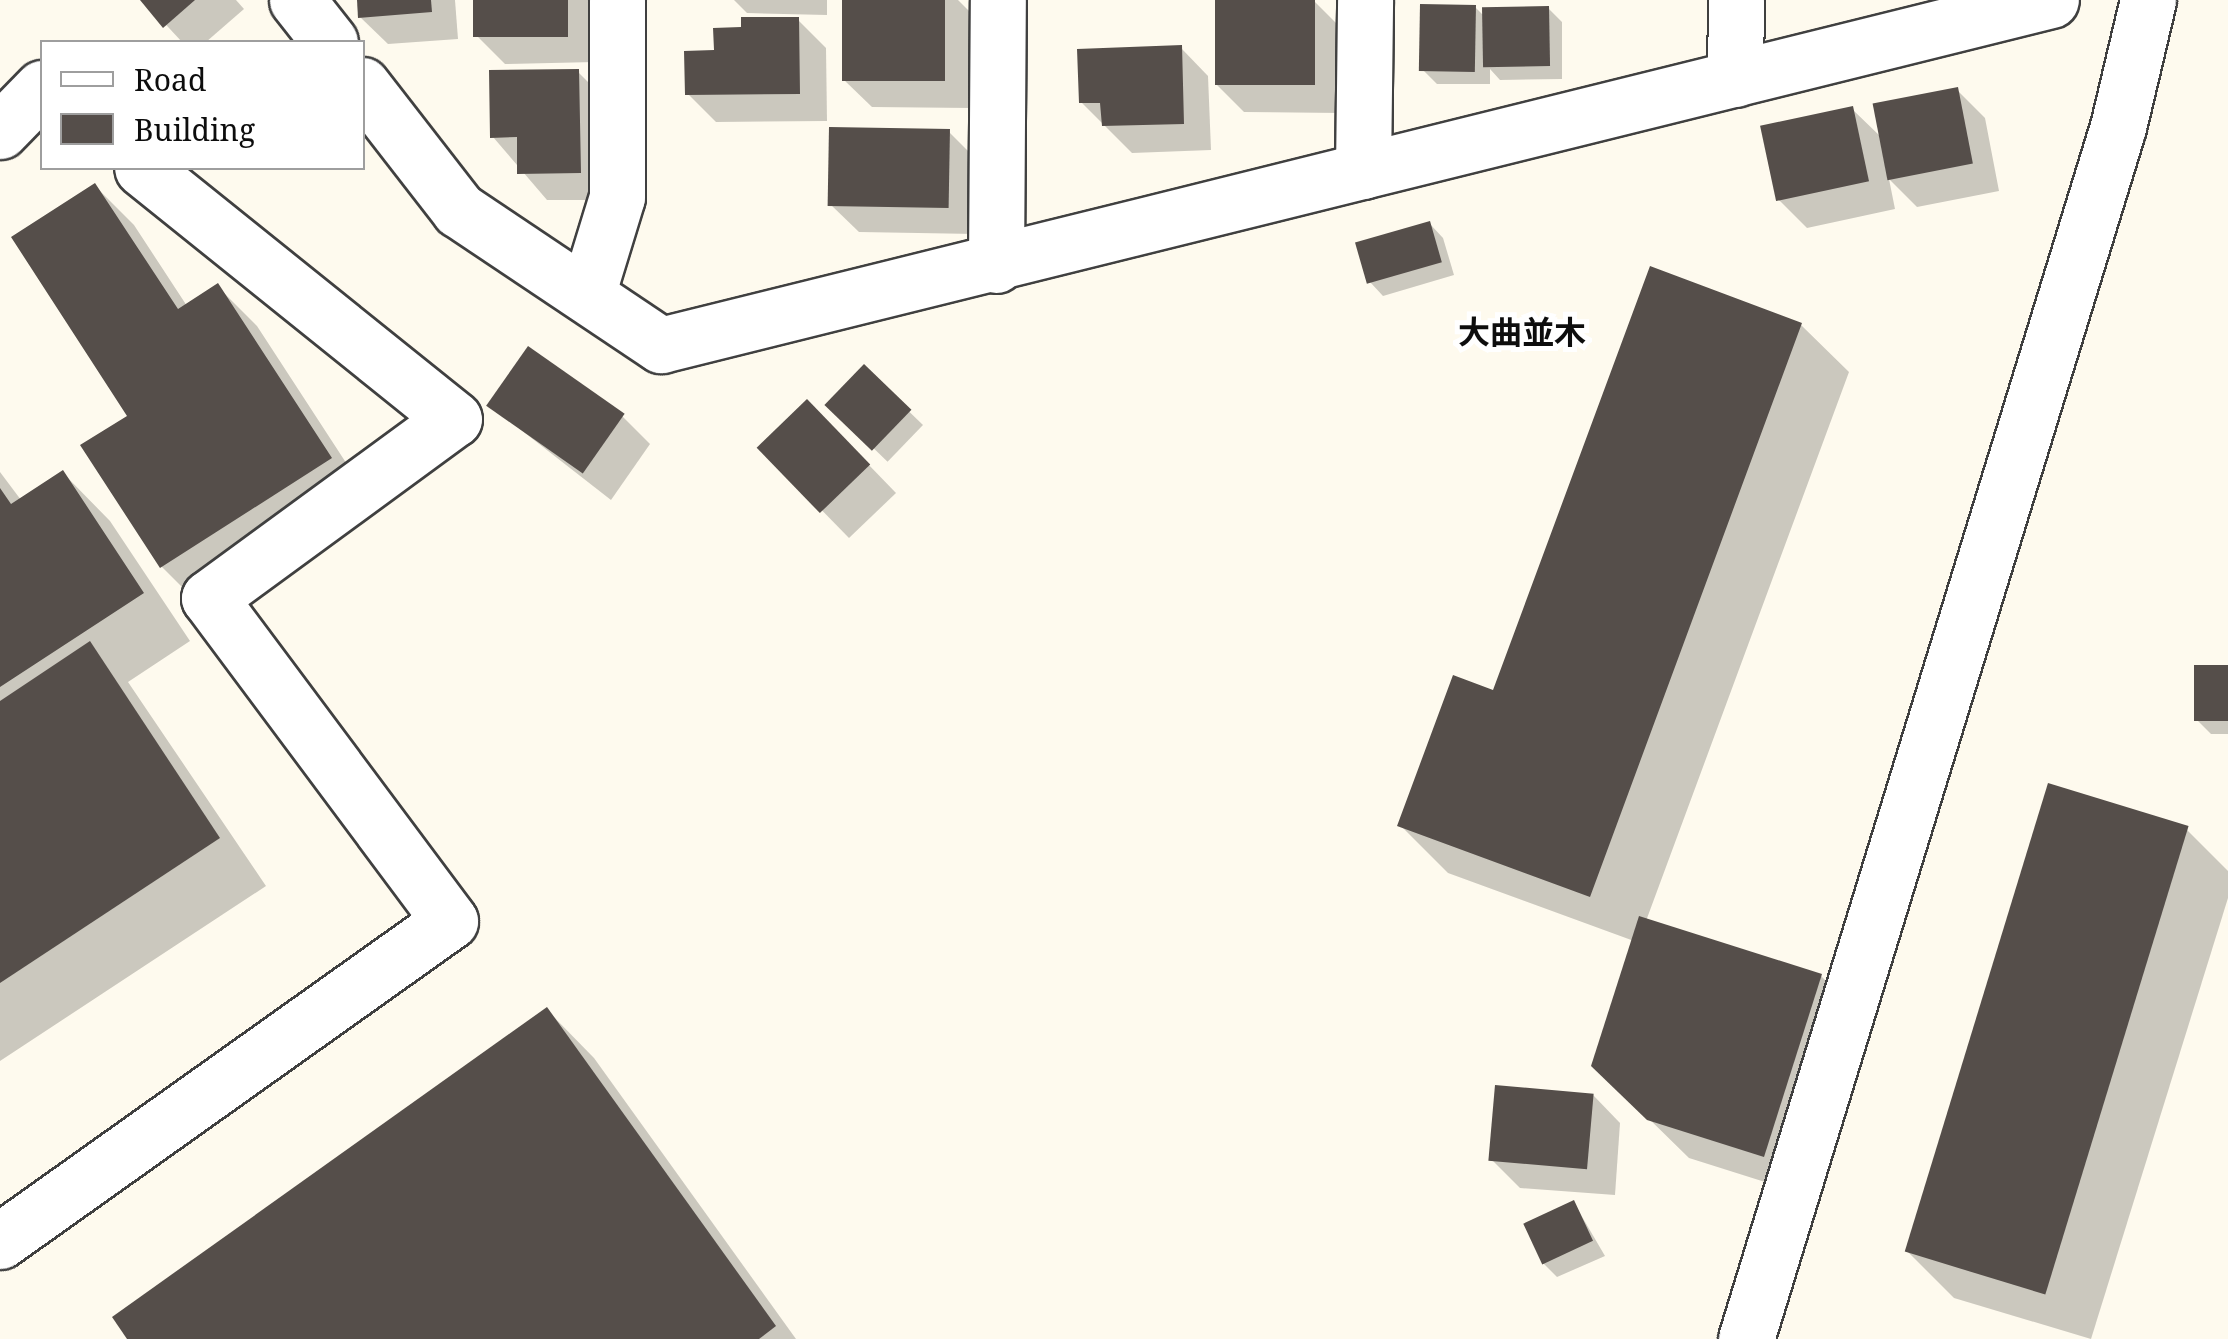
<!DOCTYPE html>
<html>
<head>
<meta charset="utf-8">
<style>
  body { margin:0 }
  #map { position:relative; width:2228px; height:1339px; overflow:hidden; background:#fefaee; font-family:"Noto Serif","Noto Sans JP",serif }
  div>[style] { position:absolute }
  .shadow>* { inset:0; background:#0003; transform-origin:0 0 }
  .building>* { inset:0; background:#554e4a; transform-origin:0 0 }
  .roads { filter:drop-shadow(2px 0 #404040) drop-shadow(-2px 0 #404040) drop-shadow(0 2px #404040) drop-shadow(0 -2px #404040) }
  .minor>* { height:55px; margin:-27.5px; padding:0 27.5px; transform-origin:27.5px; border-radius:27.5px; background:#fff }
  span { translate:-50% -50%; white-space:nowrap; text-align:center; line-height:1.15; -webkit-text-stroke:10px #fff; paint-order:stroke }
  .quarter-label { font-size:32px; color:#0d0d0d; font-weight:700 }
  .legend { position:absolute; left:40px; top:40px; width:325px; height:130px; box-sizing:border-box; background:#fff; border:2px solid #9e9e9e; margin:0; padding:12px 18px; list-style:none; font-size:30px; color:#0d0d0d }
  .legend li { display:flex; align-items:center; gap:20px; height:50px }
  .legend b { width:50px; border:2px solid #9e9e9e }
</style>
</head>
<body>
<div id="map">
  <div class="shadow">
    <div style="clip-path:polygon(143px 0,236px 0,244px 9px,206px 42px,182px 42px)"></div>
    <div style="clip-path:polygon(359px 0,455px 0,458px 39px,388px 44px,360px 17px)"></div>
    <div style="clip-path:polygon(476px 0,594px 0,595px 62px,505px 64px,477px 36px)"></div>
    <div style="clip-path:polygon(734px 0,827px 0,827px 15px,747px 13px)"></div>
    <div style="clip-path:polygon(845px 0,958px 0,971px 13px,971px 108px,872px 107px,844px 80px)"></div>
    <div style="clip-path:polygon(1218px 0,1314px 1px,1342px 29px,1341px 113px,1244px 112px,1216px 84px)"></div>
    <div style="clip-path:polygon(1475px 7px,1485px 17px,1548px 8px,1562px 22px,1562px 79px,1500px 80px,1490px 69px,1490px 84px,1437px 84px,1423px 70px)"></div>
    <div style="clip-path:polygon(798px 20px,826px 48px,827px 121px,716px 122px,688px 94px,716px 53px)"></div>
    <div style="clip-path:polygon(1181px 48px,1208px 76px,1211px 150px,1132px 153px,1081px 102px)"></div>
    <div style="clip-path:polygon(578px 72px,606px 100px,608px 200px,547px 200px,493px 137px)"></div>
    <div style="clip-path:polygon(1957px 90px,1985px 118px,1999px 191px,1917px 207px,1889px 179px,1895px 209px,1807px 228px,1779px 200px,1852px 109px,1881px 137px)"></div>
    <div style="clip-path:polygon(949px 132px,977px 160px,976px 234px,859px 232px,831px 205px)"></div>
    <div style="clip-path:polygon(95px 186px,134px 225px,187px 306px,218px 287px,257px 326px,369px 498px,201px 606px,162px 567px,84px 446px,130px 417px)"></div>
    <div style="clip-path:polygon(1430px 224px,1443px 238px,1454px 275px,1383px 296px,1370px 282px)"></div>
    <div style="clip-path:polygon(1801px 325px,1849px 372px,1646px 921px,1821px 976px,1860px 1015px,1803px 1194px,1689px 1158px,1594px 1065px,1634px 941px,1448px 873px,1400px 825px,1494px 693px)"></div>
    <div style="left:864px;top:368px;width:82px;height:51px;rotate:44deg"></div>
    <div style="clip-path:polygon(489px 405px,622px 416px,650px 444px,611px 500px)"></div>
    <div style="clip-path:polygon(835px 430px,896px 493px,849px 538px,761px 448px)"></div>
    <div style="clip-path:polygon(0 472px,21px 500px,63px 473px,110px 521px,190px 641px,128px 682px,266px 886px,0 1061px)"></div>
    <div style="clip-path:polygon(2228px 668px,2228px 734px,2211px 734px,2197px 720px)"></div>
    <div style="clip-path:polygon(2187px 830px,2228px 871px,2228px 898px,2091px 1339px,1954px 1298px,1906px 1250px)"></div>
    <div style="clip-path:polygon(547px 1010px,594px 1058px,796px 1339px,130px 1339px)"></div>
    <div style="clip-path:polygon(1593px 1095px,1620px 1123px,1615px 1195px,1520px 1188px,1492px 1160px)"></div>
    <div style="clip-path:polygon(1574px 1203px,1605px 1256px,1557px 1277px,1543px 1263px)"></div>
  </div>
  <div class="building">
    <div style="clip-path:polygon(140px 0,195px 0,163px 28px)"></div>
    <div style="clip-path:polygon(357px 0,431px 0,432px 12px,358px 18px)"></div>
    <div style="left:473px;top:0;width:95px;height:37px"></div>
    <div style="left:842px;top:0;width:103px;height:81px"></div>
    <div style="left:1215px;top:0;width:100px;height:85px"></div>
    <div style="left:1420px;top:4px;width:56px;height:67px;rotate:1deg"></div>
    <div style="left:1549px;top:6px;width:60px;height:67px;rotate:89deg"></div>
    <div style="clip-path:polygon(741px 17px,799px 17px,800px 94px,685px 95px,684px 51px,714px 50px,713px 28px,741px 27px)"></div>
    <div style="clip-path:polygon(1182px 45px,1184px 124px,1102px 126px,1100px 103px,1079px 103px,1077px 49px)"></div>
    <div style="clip-path:polygon(579px 69px,581px 173px,517px 174px,517px 137px,490px 138px,489px 70px)"></div>
    <div style="left:1958px;top:87px;width:78px;height:87px;rotate:79deg"></div>
    <div style="left:1853px;top:106px;width:77px;height:95px;rotate:78deg"></div>
    <div style="left:829px;top:127px;width:121px;height:79px;rotate:1deg"></div>
    <div style="clip-path:polygon(95px 183px,178px 309px,218px 283px,332px 458px,160px 568px,80px 445px,127px 416px,11px 237px)"></div>
    <div style="left:1430px;top:221px;width:43px;height:78px;rotate:74deg"></div>
    <div style="clip-path:polygon(1650px 266px,1802px 323px,1590px 897px,1397px 826px,1453px 675px,1493px 690px)"></div>
    <div style="left:528px;top:346px;width:118px;height:73px;rotate:35deg"></div>
    <div style="left:864px;top:364px;width:66px;height:57px;rotate:44deg"></div>
    <div style="left:807px;top:399px;width:91px;height:70px;rotate:46deg"></div>
    <div style="clip-path:polygon(63px 470px,144px 593px,0 687px,0 488px,11px 504px)"></div>
    <div style="clip-path:polygon(90px 641px,220px 838px,0 983px,0 701px)"></div>
    <div style="left:2228px;top:665px;width:56px;height:34px;rotate:90deg"></div>
    <div style="left:2048px;top:783px;width:147px;height:490px;rotate:17deg"></div>
    <div style="clip-path:polygon(1639px 916px,1822px 974px,1764px 1157px,1647px 1120px,1591px 1066px)"></div>
    <div style="clip-path:polygon(547px 1007px,776px 1326px,759px 1339px,127px 1339px,112px 1317px)"></div>
    <div style="left:1495px;top:1085px;width:99px;height:76px;rotate:5deg"></div>
    <div style="left:1574px;top:1200px;width:45px;height:56px;rotate:65deg"></div>
  </div>
  <div class="roads">
    <div class="minor">
      <div style="left:297px;top:0;width:53px;rotate:51.8deg"></div>
      <div style="left:1735px;top:79px;width:79px;rotate:-89.3deg"></div>
      <div style="left:362px;top:85px;width:158px;rotate:52.2deg"></div>
      <div style="left:459px;top:210px;width:243px;rotate:33.8deg"></div>
      <div style="left:661px;top:345px;width:1432px;rotate:-13.94deg"></div>
      <div style="left:0;top:131px;width:60px;rotate:-45.7deg"></div>
      <div style="left:1363px;top:171px;width:171px;rotate:-89.3deg"></div>
      <div style="left:996px;top:265px;width:265px;rotate:-89.6deg"></div>
      <div style="left:587px;top:295px;width:102px;rotate:-73deg"></div>
      <div style="left:617px;top:197px;width:197px;rotate:-90deg"></div>
      <div style="left:0;top:1241px;width:552px;rotate:-35.42deg"></div>
      <div style="left:450px;top:921px;width:403px;rotate:-126.7deg"></div>
      <div style="left:209px;top:598px;width:303px;rotate:-36.2deg"></div>
      <div style="left:454px;top:419px;width:400px;rotate:-141.2deg"></div>
      <div style="left:1746px;top:1339px;width:1268px;rotate:-72.94deg"></div>
      <div style="left:2118px;top:127px;width:130px;rotate:-76.7deg"></div>
    </div>
  </div>
  <div class="quarter-label">
    <span style="left:1522px;top:332px">大曲並木</span>
  </div>
  <ul class="legend">
  <li><b style="height:12px;background:#fff"></b>Road</li>
  <li><b style="height:28px;background:#554e4a"></b>Building</li>
  </ul>
</div>
</body>
</html>
